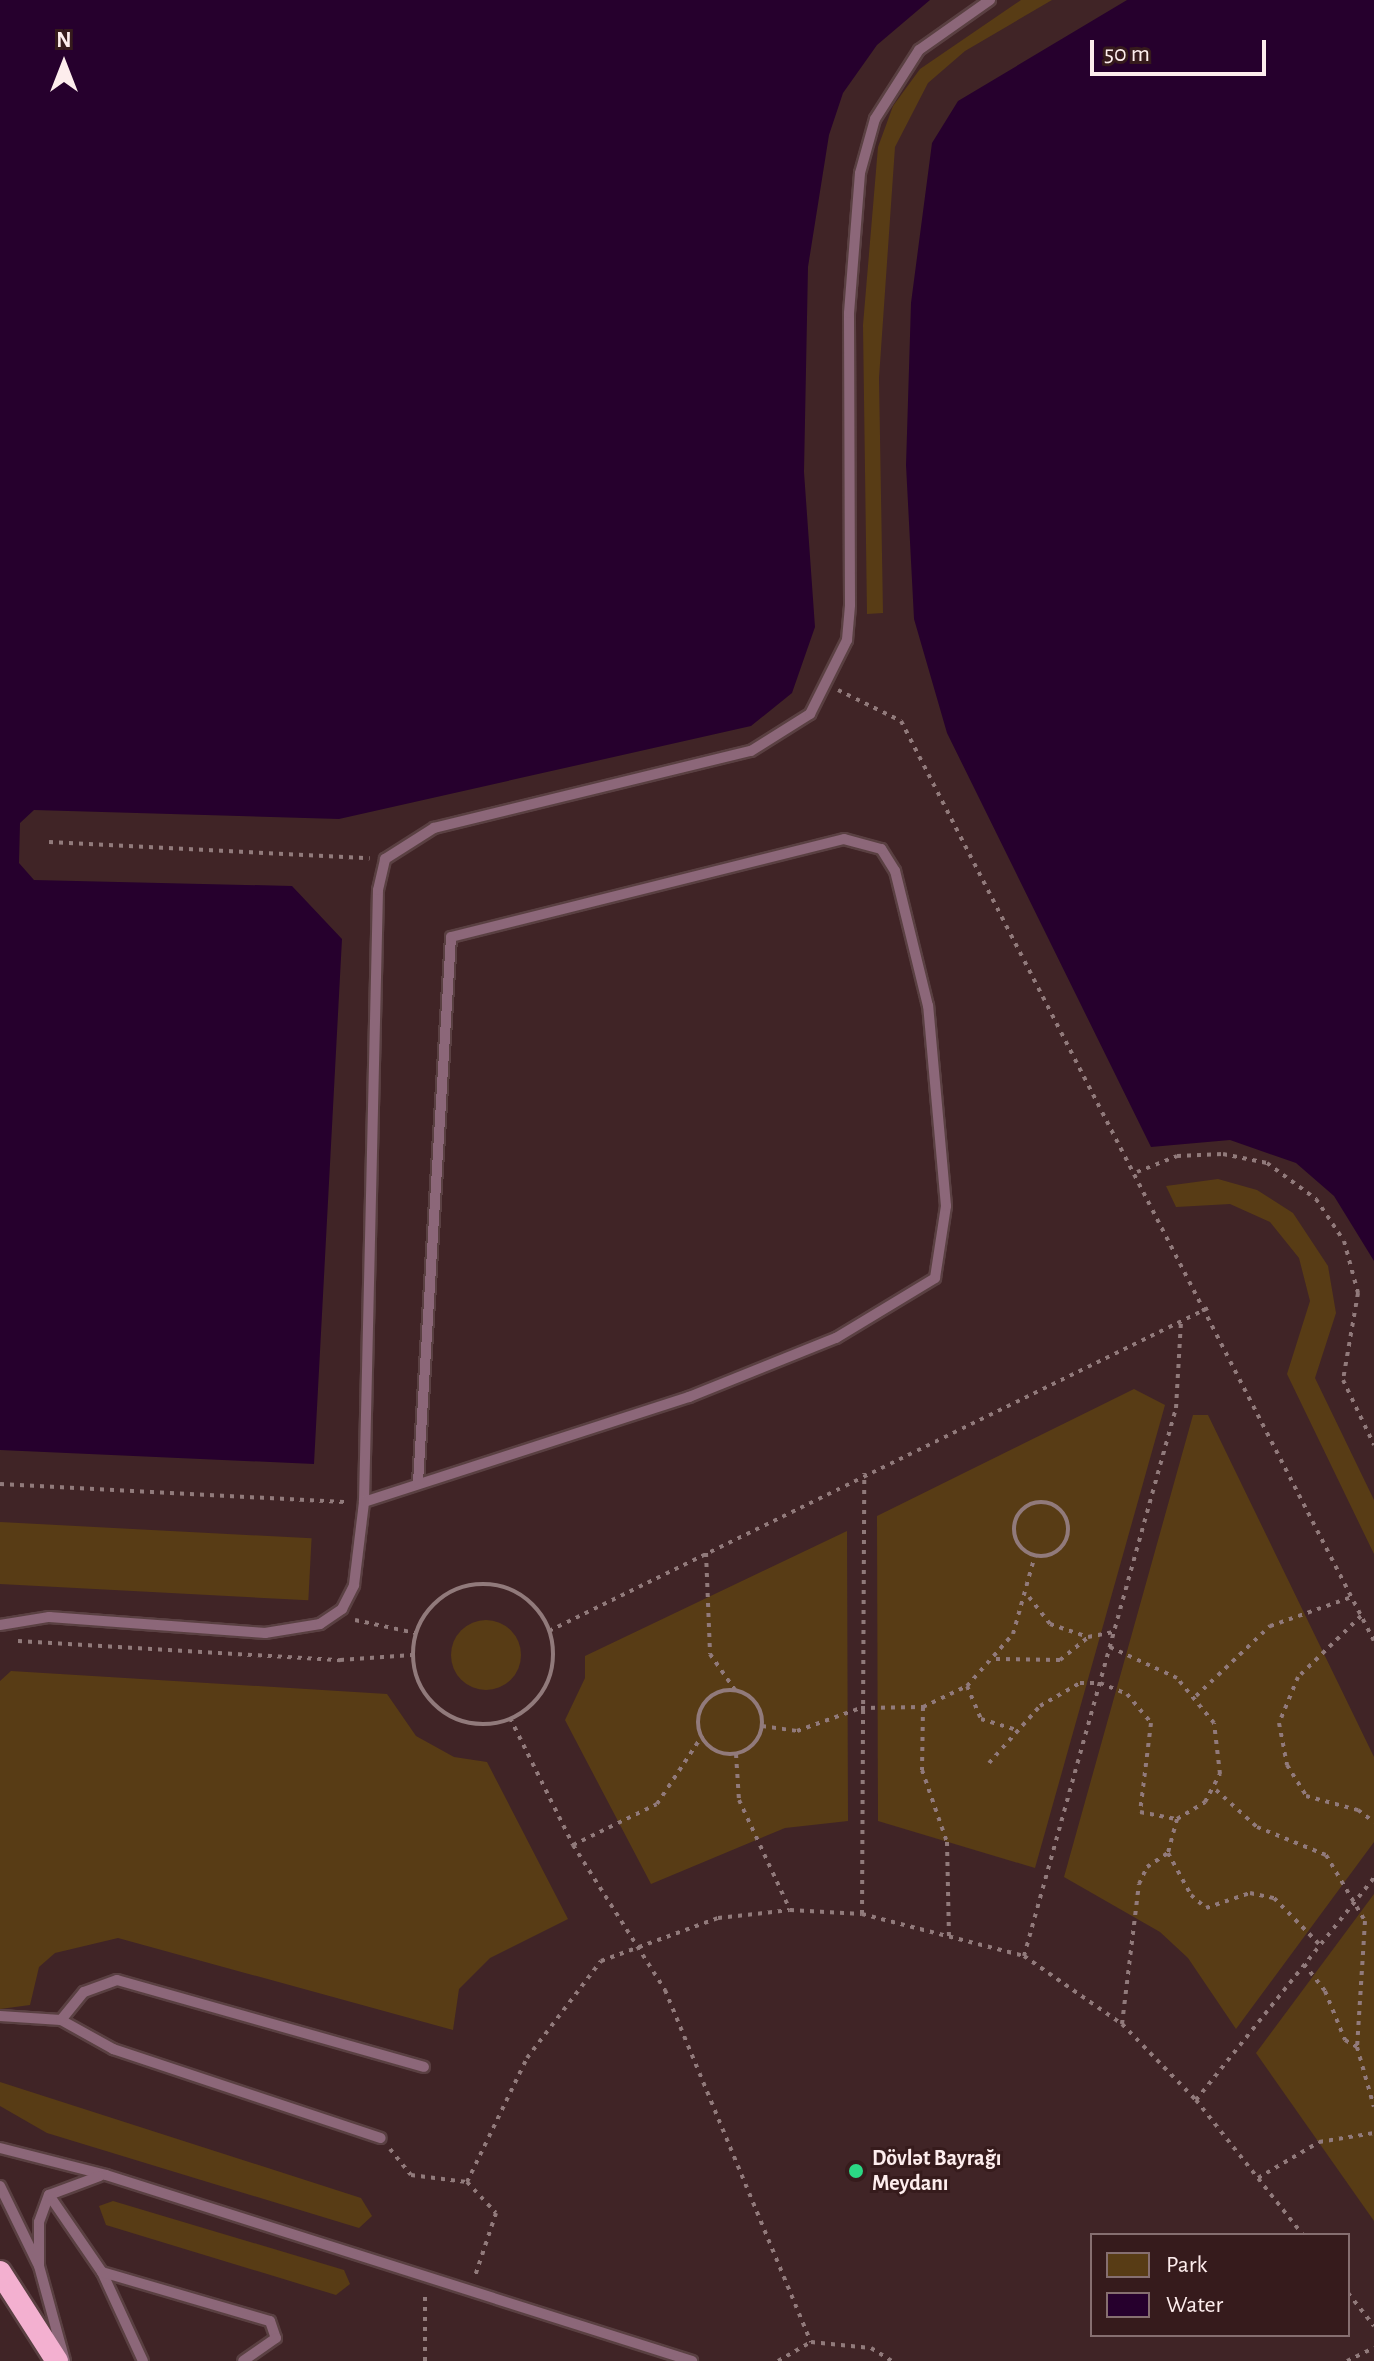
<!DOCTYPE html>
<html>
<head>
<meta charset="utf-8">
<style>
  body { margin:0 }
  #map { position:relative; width:1374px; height:2361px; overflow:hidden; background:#402426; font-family:"Alegreya Sans",sans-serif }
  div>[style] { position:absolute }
  .green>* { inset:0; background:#583c15; transform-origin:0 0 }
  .round { border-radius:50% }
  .water>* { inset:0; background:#26002d }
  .path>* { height:4px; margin-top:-2px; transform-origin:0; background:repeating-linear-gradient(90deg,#917a7b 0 4px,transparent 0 10px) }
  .path>.ring { margin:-2px; padding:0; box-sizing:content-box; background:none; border:4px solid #917a7b; border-radius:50% }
  .roads { filter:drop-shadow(2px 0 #5a4042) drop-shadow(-2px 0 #5a4042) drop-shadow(0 2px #5a4042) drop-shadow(0 -2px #5a4042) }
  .service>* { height:10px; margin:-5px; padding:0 5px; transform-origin:5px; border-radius:5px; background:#8c6779 }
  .trunk>* { height:22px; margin:-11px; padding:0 11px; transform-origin:11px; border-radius:11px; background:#f3b0d0 }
  .dots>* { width:22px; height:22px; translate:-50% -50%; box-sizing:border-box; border:4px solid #361b1c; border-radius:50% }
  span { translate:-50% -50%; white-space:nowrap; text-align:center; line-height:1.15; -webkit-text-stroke:6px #361b1c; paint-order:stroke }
  .poi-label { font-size:22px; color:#fdeded; font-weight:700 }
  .left { translate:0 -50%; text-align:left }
  .legend { position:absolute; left:1090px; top:2233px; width:260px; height:104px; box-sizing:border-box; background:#361b1c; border:2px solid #866f70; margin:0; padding:10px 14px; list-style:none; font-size:24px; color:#fdeded }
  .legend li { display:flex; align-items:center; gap:16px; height:40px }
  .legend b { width:40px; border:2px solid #866f70 }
  .north { position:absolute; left:24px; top:24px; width:80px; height:80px; -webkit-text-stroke:6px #361b1c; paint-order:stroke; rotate:0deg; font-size:22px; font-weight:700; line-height:32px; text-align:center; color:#fdeded }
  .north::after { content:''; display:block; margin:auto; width:28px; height:36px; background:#fdeded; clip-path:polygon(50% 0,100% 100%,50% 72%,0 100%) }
  .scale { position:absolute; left:1090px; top:40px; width:176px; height:36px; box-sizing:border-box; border:4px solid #fdeded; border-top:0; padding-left:10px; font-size:24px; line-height:28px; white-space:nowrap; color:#fdeded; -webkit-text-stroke:6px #361b1c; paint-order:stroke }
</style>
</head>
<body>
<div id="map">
  <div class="green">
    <div style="clip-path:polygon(1021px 0,1052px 0,965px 51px,928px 83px,895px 147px,879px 378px,883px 613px,867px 614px,863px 325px,878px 147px,893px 106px,920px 69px)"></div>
    <div style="clip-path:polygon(1218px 1179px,1257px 1190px,1293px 1213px,1328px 1266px,1336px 1313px,1315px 1378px,1374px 1500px,1374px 1554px,1287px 1374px,1310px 1301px,1299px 1258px,1270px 1222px,1230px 1204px,1176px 1207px,1166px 1186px)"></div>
    <div style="clip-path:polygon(1134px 1389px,1165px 1405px,1035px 1868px,878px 1821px,877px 1516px)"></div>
    <div style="clip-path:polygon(1193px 1415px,1208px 1415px,1374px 1757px,1374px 1842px,1236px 2029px,1188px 1958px,1160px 1932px,1064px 1877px)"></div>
    <div style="left:0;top:1522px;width:312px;height:62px;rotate:3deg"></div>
    <div style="clip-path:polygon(847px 1531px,848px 1821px,785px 1828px,651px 1884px,565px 1720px,585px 1678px,585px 1656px)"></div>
    <div class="round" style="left:451px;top:1620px;width:70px;height:70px"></div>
    <div style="clip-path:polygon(11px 1671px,387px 1694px,416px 1736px,454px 1757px,487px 1762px,568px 1919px,490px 1958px,459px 1989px,453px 2030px,118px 1938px,55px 1953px,39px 1967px,30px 2005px,0 2009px,0 1681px)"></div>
    <div style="clip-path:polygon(1374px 1894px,1374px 2221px,1256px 2053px)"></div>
    <div style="clip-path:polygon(0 2082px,361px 2198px,372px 2216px,359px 2228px,47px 2133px,0 2106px)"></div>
    <div style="clip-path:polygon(113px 2201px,344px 2270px,350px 2284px,336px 2295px,106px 2225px,99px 2206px)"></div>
  </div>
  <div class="water">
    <div style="clip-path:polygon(0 0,930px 0,877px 45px,843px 93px,829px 135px,808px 267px,804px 472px,815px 627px,792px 693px,751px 726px,339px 819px,34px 810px,20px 823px,19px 863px,34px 880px,292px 886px,342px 939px,314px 1464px,0 1450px)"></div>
    <div style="clip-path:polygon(1127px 0,1374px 0,1374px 1261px,1334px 1196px,1296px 1163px,1230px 1140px,1151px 1147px,947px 733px,914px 619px,906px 465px,911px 303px,932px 143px,958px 101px)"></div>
  </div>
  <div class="path">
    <div style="left:838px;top:690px;width:70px;rotate:26.2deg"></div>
    <div style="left:901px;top:721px;width:1034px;rotate:62.79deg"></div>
    <div style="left:49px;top:842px;width:321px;rotate:2.9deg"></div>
    <div style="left:1137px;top:1172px;width:43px;rotate:-21.8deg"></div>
    <div style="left:1177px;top:1156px;width:46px;rotate:-2.5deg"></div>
    <div style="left:1223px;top:1154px;width:45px;rotate:11.6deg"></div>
    <div style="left:1267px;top:1163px;width:61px;rotate:36.3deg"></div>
    <div style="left:1316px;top:1199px;width:50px;rotate:56.3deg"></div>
    <div style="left:1344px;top:1241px;width:54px;rotate:74.9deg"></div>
    <div style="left:1358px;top:1293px;width:88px;rotate:99.8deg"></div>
    <div style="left:1343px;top:1380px;width:72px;rotate:64.5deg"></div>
    <div style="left:0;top:1484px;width:349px;rotate:3deg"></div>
    <div class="ring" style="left:1014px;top:1502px;width:50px;height:50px"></div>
    <div style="left:706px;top:1553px;width:101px;rotate:87.7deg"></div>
    <div style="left:710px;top:1654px;width:44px;rotate:55.2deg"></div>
    <div class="ring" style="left:413px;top:1584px;width:136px;height:136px"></div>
    <div style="left:1029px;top:1597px;width:34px;rotate:52deg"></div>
    <div style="left:1050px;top:1624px;width:39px;rotate:19deg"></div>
    <div style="left:1361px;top:1616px;width:88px;rotate:135.9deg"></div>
    <div style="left:1298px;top:1677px;width:50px;rotate:112.4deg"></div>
    <div style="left:1279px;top:1723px;width:43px;rotate:79.2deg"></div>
    <div style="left:1287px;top:1765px;width:36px;rotate:58deg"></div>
    <div style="left:1306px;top:1796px;width:54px;rotate:15.1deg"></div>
    <div style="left:1358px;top:1810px;width:20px;rotate:37deg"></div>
    <div style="left:355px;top:1620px;width:61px;rotate:12.2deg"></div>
    <div style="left:549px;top:1631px;width:734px;rotate:-26.11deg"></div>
    <div style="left:18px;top:1641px;width:323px;rotate:3.4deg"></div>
    <div style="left:340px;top:1660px;width:72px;rotate:-4deg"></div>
    <div style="left:996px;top:1659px;width:64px;rotate:0.9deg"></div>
    <div style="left:1060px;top:1660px;width:36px;rotate:-39deg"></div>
    <div style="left:1088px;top:1637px;width:26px;rotate:-11deg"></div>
    <div style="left:967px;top:1686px;width:36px;rotate:67deg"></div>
    <div style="left:981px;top:1719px;width:37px;rotate:17deg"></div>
    <div class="ring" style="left:698px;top:1690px;width:60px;height:60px"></div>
    <div style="left:1196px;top:1696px;width:102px;rotate:-43.4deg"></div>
    <div style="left:1270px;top:1626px;width:87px;rotate:-19.5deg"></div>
    <div style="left:923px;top:1707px;width:63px;rotate:90.9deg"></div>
    <div style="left:922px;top:1770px;width:76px;rotate:70.9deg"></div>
    <div style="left:947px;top:1842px;width:94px;rotate:88.8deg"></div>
    <div style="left:510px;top:1718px;width:142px;rotate:63.6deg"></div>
    <div style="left:573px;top:1845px;width:172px;rotate:57.6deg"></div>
    <div style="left:665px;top:1990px;width:381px;rotate:67.5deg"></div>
    <div style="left:762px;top:1726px;width:35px;rotate:8deg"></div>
    <div style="left:797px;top:1731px;width:68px;rotate:-19.8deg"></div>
    <div style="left:861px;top:1708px;width:62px;rotate:-0.9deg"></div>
    <div style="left:923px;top:1707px;width:49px;rotate:-25.5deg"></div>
    <div style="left:967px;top:1686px;width:69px;rotate:-48.5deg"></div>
    <div style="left:1013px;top:1634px;width:82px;rotate:-74.4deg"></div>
    <div style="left:736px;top:1754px;width:46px;rotate:86.3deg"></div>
    <div style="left:739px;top:1800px;width:121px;rotate:65.1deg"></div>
    <div style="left:989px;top:1763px;width:76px;rotate:-48.2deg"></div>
    <div style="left:1040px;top:1706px;width:46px;rotate:-29.9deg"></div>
    <div style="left:1080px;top:1683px;width:20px"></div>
    <div style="left:1100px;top:1683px;width:29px;rotate:22deg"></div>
    <div style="left:1127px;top:1694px;width:38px;rotate:50deg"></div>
    <div style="left:1151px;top:1723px;width:90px;rotate:97deg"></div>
    <div style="left:1140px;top:1812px;width:38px;rotate:11deg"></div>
    <div style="left:1177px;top:1819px;width:33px;rotate:-31deg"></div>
    <div style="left:1205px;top:1802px;width:32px;rotate:-62deg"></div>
    <div style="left:1220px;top:1774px;width:51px;rotate:-96.7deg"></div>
    <div style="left:1214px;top:1723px;width:58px;rotate:-129.4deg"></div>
    <div style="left:1177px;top:1678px;width:74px;rotate:-155.2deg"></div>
    <div style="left:1216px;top:1790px;width:55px;rotate:42.1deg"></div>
    <div style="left:1257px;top:1827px;width:74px;rotate:22.1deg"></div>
    <div style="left:1326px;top:1855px;width:77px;rotate:59.4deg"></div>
    <div style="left:1365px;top:1921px;width:126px;rotate:93.6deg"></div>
    <div style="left:1357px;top:2047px;width:62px;rotate:74.2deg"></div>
    <div style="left:1177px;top:1819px;width:35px;rotate:105deg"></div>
    <div style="left:1168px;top:1853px;width:48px;rotate:61.3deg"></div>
    <div style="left:1191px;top:1895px;width:20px;rotate:41deg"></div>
    <div style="left:1206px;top:1908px;width:46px;rotate:-18.8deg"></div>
    <div style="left:1250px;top:1893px;width:25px;rotate:12deg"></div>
    <div style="left:1274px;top:1898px;width:64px;rotate:45.6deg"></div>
    <div style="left:573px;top:1845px;width:93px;rotate:-26deg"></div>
    <div style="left:657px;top:1804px;width:82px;rotate:-56.5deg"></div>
    <div style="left:862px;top:1914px;width:441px;rotate:-89.7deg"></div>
    <div style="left:1024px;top:1956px;width:569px;rotate:-74.5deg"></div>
    <div style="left:1176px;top:1408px;width:87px;rotate:-86.7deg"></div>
    <div style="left:1304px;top:1964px;width:34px;rotate:52deg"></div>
    <div style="left:1325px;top:1991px;width:53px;rotate:67.8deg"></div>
    <div style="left:1345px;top:2040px;width:14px;rotate:30deg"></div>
    <div style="left:1122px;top:2024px;width:141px;rotate:-83.1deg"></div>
    <div style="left:1139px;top:1884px;width:19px;rotate:-65deg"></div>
    <div style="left:1147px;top:1867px;width:25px;rotate:-34deg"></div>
    <div style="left:1196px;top:2100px;width:285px;rotate:-51.3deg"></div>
    <div style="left:390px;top:2149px;width:33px;rotate:51deg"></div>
    <div style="left:411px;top:2175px;width:56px;rotate:7.1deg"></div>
    <div style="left:467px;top:2182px;width:42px;rotate:46.9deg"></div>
    <div style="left:496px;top:2213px;width:66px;rotate:108.4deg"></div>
    <div style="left:1258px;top:2178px;width:71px;rotate:-30.5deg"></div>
    <div style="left:1319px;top:2142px;width:56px;rotate:-9.3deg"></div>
    <div style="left:467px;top:2182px;width:138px;rotate:-64.2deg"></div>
    <div style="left:527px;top:2058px;width:122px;rotate:-52.7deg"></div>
    <div style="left:601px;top:1961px;width:125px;rotate:-20.2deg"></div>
    <div style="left:718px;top:1918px;width:72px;rotate:-6.3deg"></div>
    <div style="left:790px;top:1910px;width:72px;rotate:3.2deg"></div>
    <div style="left:862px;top:1914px;width:167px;rotate:14.5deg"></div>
    <div style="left:1024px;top:1956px;width:119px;rotate:34.8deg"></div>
    <div style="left:1122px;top:2024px;width:106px;rotate:45.8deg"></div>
    <div style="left:1196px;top:2100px;width:172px;rotate:51.6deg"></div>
    <div style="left:1348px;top:2293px;width:42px;rotate:51.8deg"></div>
    <div style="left:425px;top:2361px;width:70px;rotate:-90deg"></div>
    <div style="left:778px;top:2361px;width:38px;rotate:-30deg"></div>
    <div style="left:811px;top:2342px;width:60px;rotate:5.7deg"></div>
    <div style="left:871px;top:2348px;width:25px;rotate:32deg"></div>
    <div style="left:1347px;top:2361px;width:30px;rotate:-26deg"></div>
  </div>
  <div class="roads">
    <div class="service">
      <div style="left:364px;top:1502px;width:612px;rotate:-88.69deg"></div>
      <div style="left:378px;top:890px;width:32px;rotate:-77deg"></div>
      <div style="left:385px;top:859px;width:58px;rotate:-32.3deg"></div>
      <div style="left:434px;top:828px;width:326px;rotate:-13.7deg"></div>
      <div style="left:751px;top:751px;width:70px;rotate:-32.1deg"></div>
      <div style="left:810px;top:714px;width:83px;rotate:-63.4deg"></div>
      <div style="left:847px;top:640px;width:35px;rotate:-85deg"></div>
      <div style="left:850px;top:605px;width:292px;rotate:-90.2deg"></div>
      <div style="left:849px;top:313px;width:140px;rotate:-85.5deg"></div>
      <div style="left:860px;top:173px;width:56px;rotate:-74.5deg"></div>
      <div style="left:875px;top:119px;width:82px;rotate:-57.5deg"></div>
      <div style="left:919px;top:50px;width:87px;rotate:-35.2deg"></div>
      <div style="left:0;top:1625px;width:50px;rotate:-9.3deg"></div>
      <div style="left:49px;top:1617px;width:217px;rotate:4.2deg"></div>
      <div style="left:265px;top:1633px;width:56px;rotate:-9.3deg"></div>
      <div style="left:320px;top:1624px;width:27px;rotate:-34deg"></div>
      <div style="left:342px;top:1609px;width:27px;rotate:-63deg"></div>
      <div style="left:354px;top:1585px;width:84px;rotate:-83.1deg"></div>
      <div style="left:364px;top:1502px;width:342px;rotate:-17.9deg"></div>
      <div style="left:689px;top:1397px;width:158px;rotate:-21.9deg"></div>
      <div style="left:836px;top:1338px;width:116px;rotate:-31.2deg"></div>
      <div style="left:935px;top:1278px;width:73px;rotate:-81.3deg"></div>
      <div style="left:946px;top:1206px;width:201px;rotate:-95.1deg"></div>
      <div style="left:928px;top:1006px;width:139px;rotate:-103.7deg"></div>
      <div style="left:895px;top:871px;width:26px;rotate:-122deg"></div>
      <div style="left:881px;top:849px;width:38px;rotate:-165deg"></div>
      <div style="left:844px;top:839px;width:405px;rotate:166deg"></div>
      <div style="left:451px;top:937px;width:547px;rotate:93.46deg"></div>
      <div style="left:0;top:2016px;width:61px;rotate:3.8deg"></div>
      <div style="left:61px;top:2020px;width:60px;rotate:29.1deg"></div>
      <div style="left:113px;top:2049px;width:282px;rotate:18.4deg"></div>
      <div style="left:61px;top:2020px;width:36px;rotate:-51deg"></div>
      <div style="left:84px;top:1992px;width:35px;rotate:-20deg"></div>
      <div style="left:117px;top:1980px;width:319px;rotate:15.8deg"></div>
      <div style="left:0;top:2148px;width:109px;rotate:14.3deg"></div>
      <div style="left:106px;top:2175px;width:615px;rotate:17.61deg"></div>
      <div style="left:0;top:2186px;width:87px;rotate:64deg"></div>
      <div style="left:49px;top:2195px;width:93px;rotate:55.5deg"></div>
      <div style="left:102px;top:2272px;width:98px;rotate:65.3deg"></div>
      <div style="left:102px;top:2272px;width:175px;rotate:16.3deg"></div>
      <div style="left:270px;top:2321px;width:18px;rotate:71deg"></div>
      <div style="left:276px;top:2338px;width:40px;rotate:145.1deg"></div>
      <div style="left:65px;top:2361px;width:98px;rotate:-105.3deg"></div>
      <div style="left:39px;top:2266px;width:44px;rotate:-90deg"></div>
      <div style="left:39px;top:2222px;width:29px;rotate:-70deg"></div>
      <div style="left:49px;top:2195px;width:54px;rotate:-20.4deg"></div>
    </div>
    <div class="trunk">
      <div style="left:0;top:2272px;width:106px;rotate:57.4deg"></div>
    </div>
  </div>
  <div class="dots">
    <div style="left:856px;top:2171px;background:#2bd884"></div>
  </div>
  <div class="poi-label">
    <span class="left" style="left:872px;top:2171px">Dövlət Bayrağı<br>Meydanı</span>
  </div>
  <ul class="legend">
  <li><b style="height:22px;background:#583c15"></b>Park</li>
  <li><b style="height:22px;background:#26002d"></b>Water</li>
  </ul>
  <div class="north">N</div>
  <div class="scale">50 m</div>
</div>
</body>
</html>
